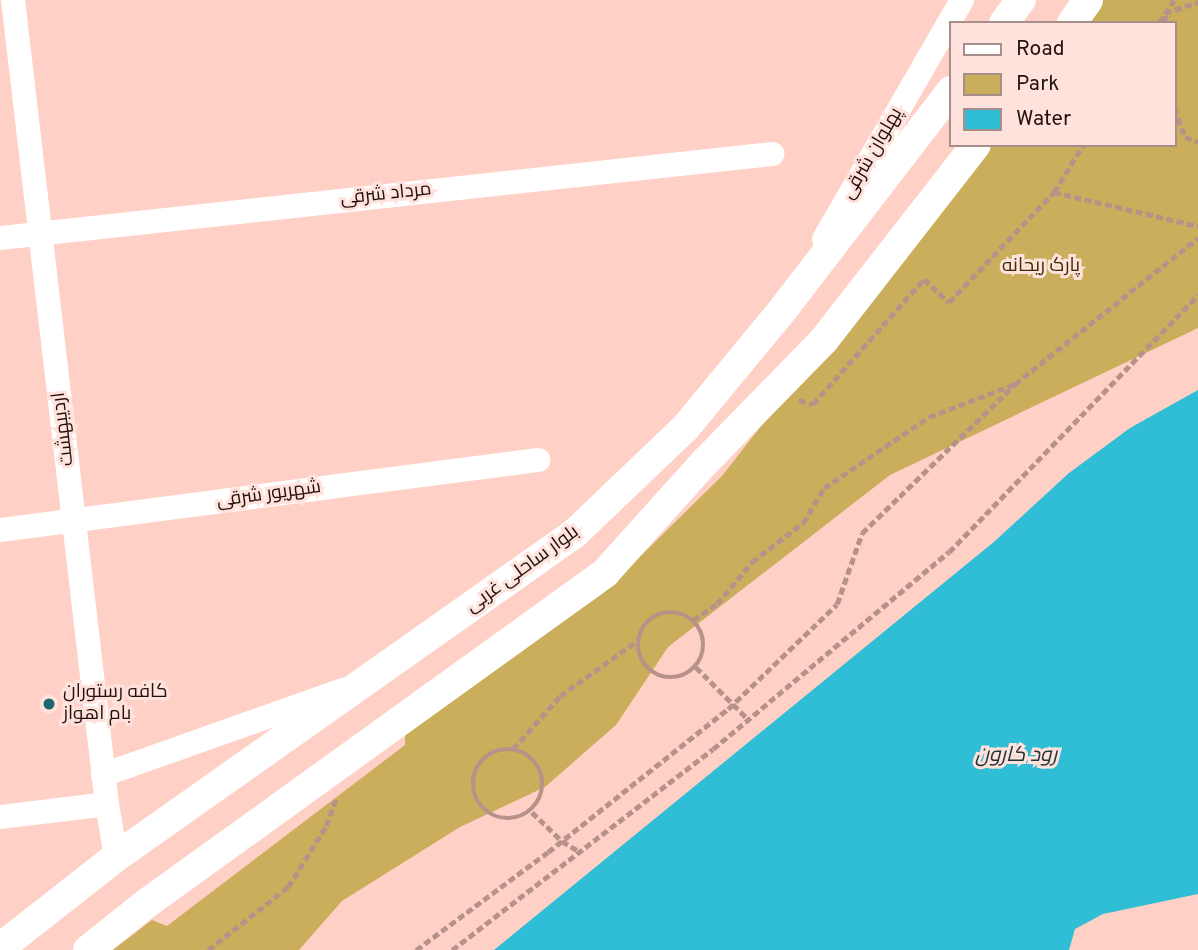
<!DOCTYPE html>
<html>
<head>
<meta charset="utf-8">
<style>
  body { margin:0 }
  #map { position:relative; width:1198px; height:950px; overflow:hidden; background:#ffd0c6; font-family:Overpass,Cairo,sans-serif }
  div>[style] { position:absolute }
  .green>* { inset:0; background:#caae5b }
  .water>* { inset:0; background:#2fbed5 }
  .path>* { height:4.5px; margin-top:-2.25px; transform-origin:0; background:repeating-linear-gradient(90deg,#b69289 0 7px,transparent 0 10.5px) }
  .path>.ring { margin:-2.25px; padding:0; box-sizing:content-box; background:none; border:4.5px solid #b69289; border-radius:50% }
  .minor>* { height:24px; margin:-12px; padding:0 12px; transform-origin:12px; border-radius:12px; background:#fff }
  .major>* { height:30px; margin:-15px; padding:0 15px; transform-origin:15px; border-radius:15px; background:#fff }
  .dots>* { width:19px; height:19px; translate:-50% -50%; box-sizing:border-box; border:4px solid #ffe2dc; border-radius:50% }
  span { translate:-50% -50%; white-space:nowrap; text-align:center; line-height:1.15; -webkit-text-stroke:6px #ffe2dc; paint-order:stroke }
  .street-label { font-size:19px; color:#21120e }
  .park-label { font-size:19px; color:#3a2e03 }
  .poi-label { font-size:19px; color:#21120e }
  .left { translate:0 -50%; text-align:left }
  .water-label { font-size:21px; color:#1e353a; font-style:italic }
  .legend { position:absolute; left:949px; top:21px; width:228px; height:126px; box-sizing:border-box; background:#ffe2dc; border:2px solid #a68f8a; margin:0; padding:9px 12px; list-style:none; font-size:21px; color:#21120e }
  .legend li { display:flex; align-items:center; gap:14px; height:35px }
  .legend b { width:35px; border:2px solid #a68f8a }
</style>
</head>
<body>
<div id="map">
  <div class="green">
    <div style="clip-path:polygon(1091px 0,1198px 0,1198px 328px,890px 475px,668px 647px,616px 725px,545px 787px,460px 827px,342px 901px,299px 950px,113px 950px,152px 920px,167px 926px,405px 745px,405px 730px,602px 594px,722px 476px,981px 145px,1175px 145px,1175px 23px,1076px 23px)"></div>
  </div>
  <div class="water">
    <div style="clip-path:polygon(1198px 390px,1198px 894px,1103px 914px,1075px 929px,1069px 950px,494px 950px,995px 541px,1069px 473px,1130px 428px)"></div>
  </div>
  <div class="path">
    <div style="left:1159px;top:23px;width:27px;rotate:-57deg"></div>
    <div style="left:1165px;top:23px;width:10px;rotate:-90deg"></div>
    <div style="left:1165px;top:13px;width:35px;rotate:-18deg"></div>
    <div style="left:1175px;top:108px;width:31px;rotate:71deg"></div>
    <div style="left:1185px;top:137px;width:14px;rotate:21deg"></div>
    <div style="left:1054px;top:192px;width:148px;rotate:13.3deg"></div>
    <div style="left:799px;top:400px;width:15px;rotate:16deg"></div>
    <div style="left:813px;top:404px;width:167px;rotate:-48.4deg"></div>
    <div style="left:924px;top:279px;width:34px;rotate:43deg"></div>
    <div style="left:949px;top:302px;width:152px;rotate:-46.3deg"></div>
    <div style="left:1054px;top:192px;width:55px;rotate:-58.3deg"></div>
    <div class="ring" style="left:638px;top:612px;width:61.5px;height:61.5px"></div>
    <div style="left:693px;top:620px;width:29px;rotate:-34deg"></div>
    <div style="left:717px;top:604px;width:55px;rotate:-50.2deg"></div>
    <div style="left:752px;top:562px;width:64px;rotate:-37.4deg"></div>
    <div style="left:803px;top:523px;width:41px;rotate:-59deg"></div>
    <div style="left:824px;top:488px;width:127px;rotate:-34.1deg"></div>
    <div style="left:929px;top:417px;width:92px;rotate:-21deg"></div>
    <div style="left:1015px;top:384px;width:234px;rotate:-38.6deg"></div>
    <div style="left:696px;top:667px;width:75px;rotate:45deg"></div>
    <div style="left:513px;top:749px;width:71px;rotate:-48.4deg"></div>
    <div style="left:560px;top:696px;width:95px;rotate:-35.5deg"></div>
    <div class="ring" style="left:473px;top:749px;width:65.5px;height:65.5px"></div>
    <div style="left:532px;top:812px;width:42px;rotate:44deg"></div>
    <div style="left:562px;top:841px;width:21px;rotate:31deg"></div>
    <div style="left:208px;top:950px;width:102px;rotate:-38.2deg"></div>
    <div style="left:288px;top:887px;width:72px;rotate:-58.1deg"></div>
    <div style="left:326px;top:826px;width:29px;rotate:-70deg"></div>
    <div style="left:416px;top:950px;width:164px;rotate:-36.6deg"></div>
    <div style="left:548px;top:852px;width:230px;rotate:-38.5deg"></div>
    <div style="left:728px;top:709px;width:151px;rotate:-43.9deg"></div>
    <div style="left:837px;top:604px;width:75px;rotate:-70.6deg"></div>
    <div style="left:862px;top:533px;width:214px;rotate:-44.2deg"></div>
    <div style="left:452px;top:950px;width:329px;rotate:-37.6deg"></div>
    <div style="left:713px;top:749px;width:307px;rotate:-39.9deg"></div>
    <div style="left:949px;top:552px;width:358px;rotate:-45.9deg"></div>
  </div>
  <div class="minor">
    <div style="left:13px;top:0;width:809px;rotate:83.33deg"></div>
    <div style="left:107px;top:804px;width:54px;rotate:80.4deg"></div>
    <div style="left:0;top:238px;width:777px;rotate:-6.21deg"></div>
    <div style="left:824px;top:239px;width:276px;rotate:-60deg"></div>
    <div style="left:0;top:530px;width:543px;rotate:-7.41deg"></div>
    <div style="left:103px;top:775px;width:255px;rotate:-19.5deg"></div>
    <div style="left:0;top:817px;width:108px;rotate:-6.9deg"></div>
  </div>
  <div class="major">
    <div style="left:1004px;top:23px;width:29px;rotate:-54deg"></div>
    <div style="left:1072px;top:23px;width:28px;rotate:-55deg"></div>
    <div style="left:0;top:948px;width:147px;rotate:-38.1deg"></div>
    <div style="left:116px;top:857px;width:562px;rotate:-35.22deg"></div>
    <div style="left:575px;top:533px;width:153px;rotate:-43.7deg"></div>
    <div style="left:686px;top:427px;width:154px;rotate:-50.5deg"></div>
    <div style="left:784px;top:308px;width:274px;rotate:-52.4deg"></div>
    <div style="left:88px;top:950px;width:75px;rotate:-38.5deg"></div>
    <div style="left:147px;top:903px;width:565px;rotate:-35.77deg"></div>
    <div style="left:605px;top:573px;width:151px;rotate:-48deg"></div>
    <div style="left:706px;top:461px;width:169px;rotate:-45.7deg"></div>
    <div style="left:824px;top:340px;width:247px;rotate:-52.1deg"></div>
  </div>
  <div class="dots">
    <div style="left:49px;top:704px;background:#1d6673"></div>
  </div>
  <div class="street-label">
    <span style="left:873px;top:154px;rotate:-60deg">پهلوان شرقی</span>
    <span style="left:386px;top:195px;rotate:-6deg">مرداد شرقی</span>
    <span style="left:64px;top:429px;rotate:-97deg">اردیبهشت</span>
    <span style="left:269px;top:495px;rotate:-8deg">شهریور شرقی</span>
    <span style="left:523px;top:570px;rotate:-36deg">بلوار ساحلی غربی</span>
  </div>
  <div class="park-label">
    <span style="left:1041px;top:267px">پارک ریحانه</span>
  </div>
  <div class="poi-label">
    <span class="left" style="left:63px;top:704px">کافه رستوران<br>بام اهواز</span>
  </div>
  <div class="water-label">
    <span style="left:1016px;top:756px">رود کارون</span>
  </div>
  <ul class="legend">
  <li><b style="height:9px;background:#fff"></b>Road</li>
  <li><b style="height:19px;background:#caae5b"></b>Park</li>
  <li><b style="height:19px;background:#2fbed5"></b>Water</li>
  </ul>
</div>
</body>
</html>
